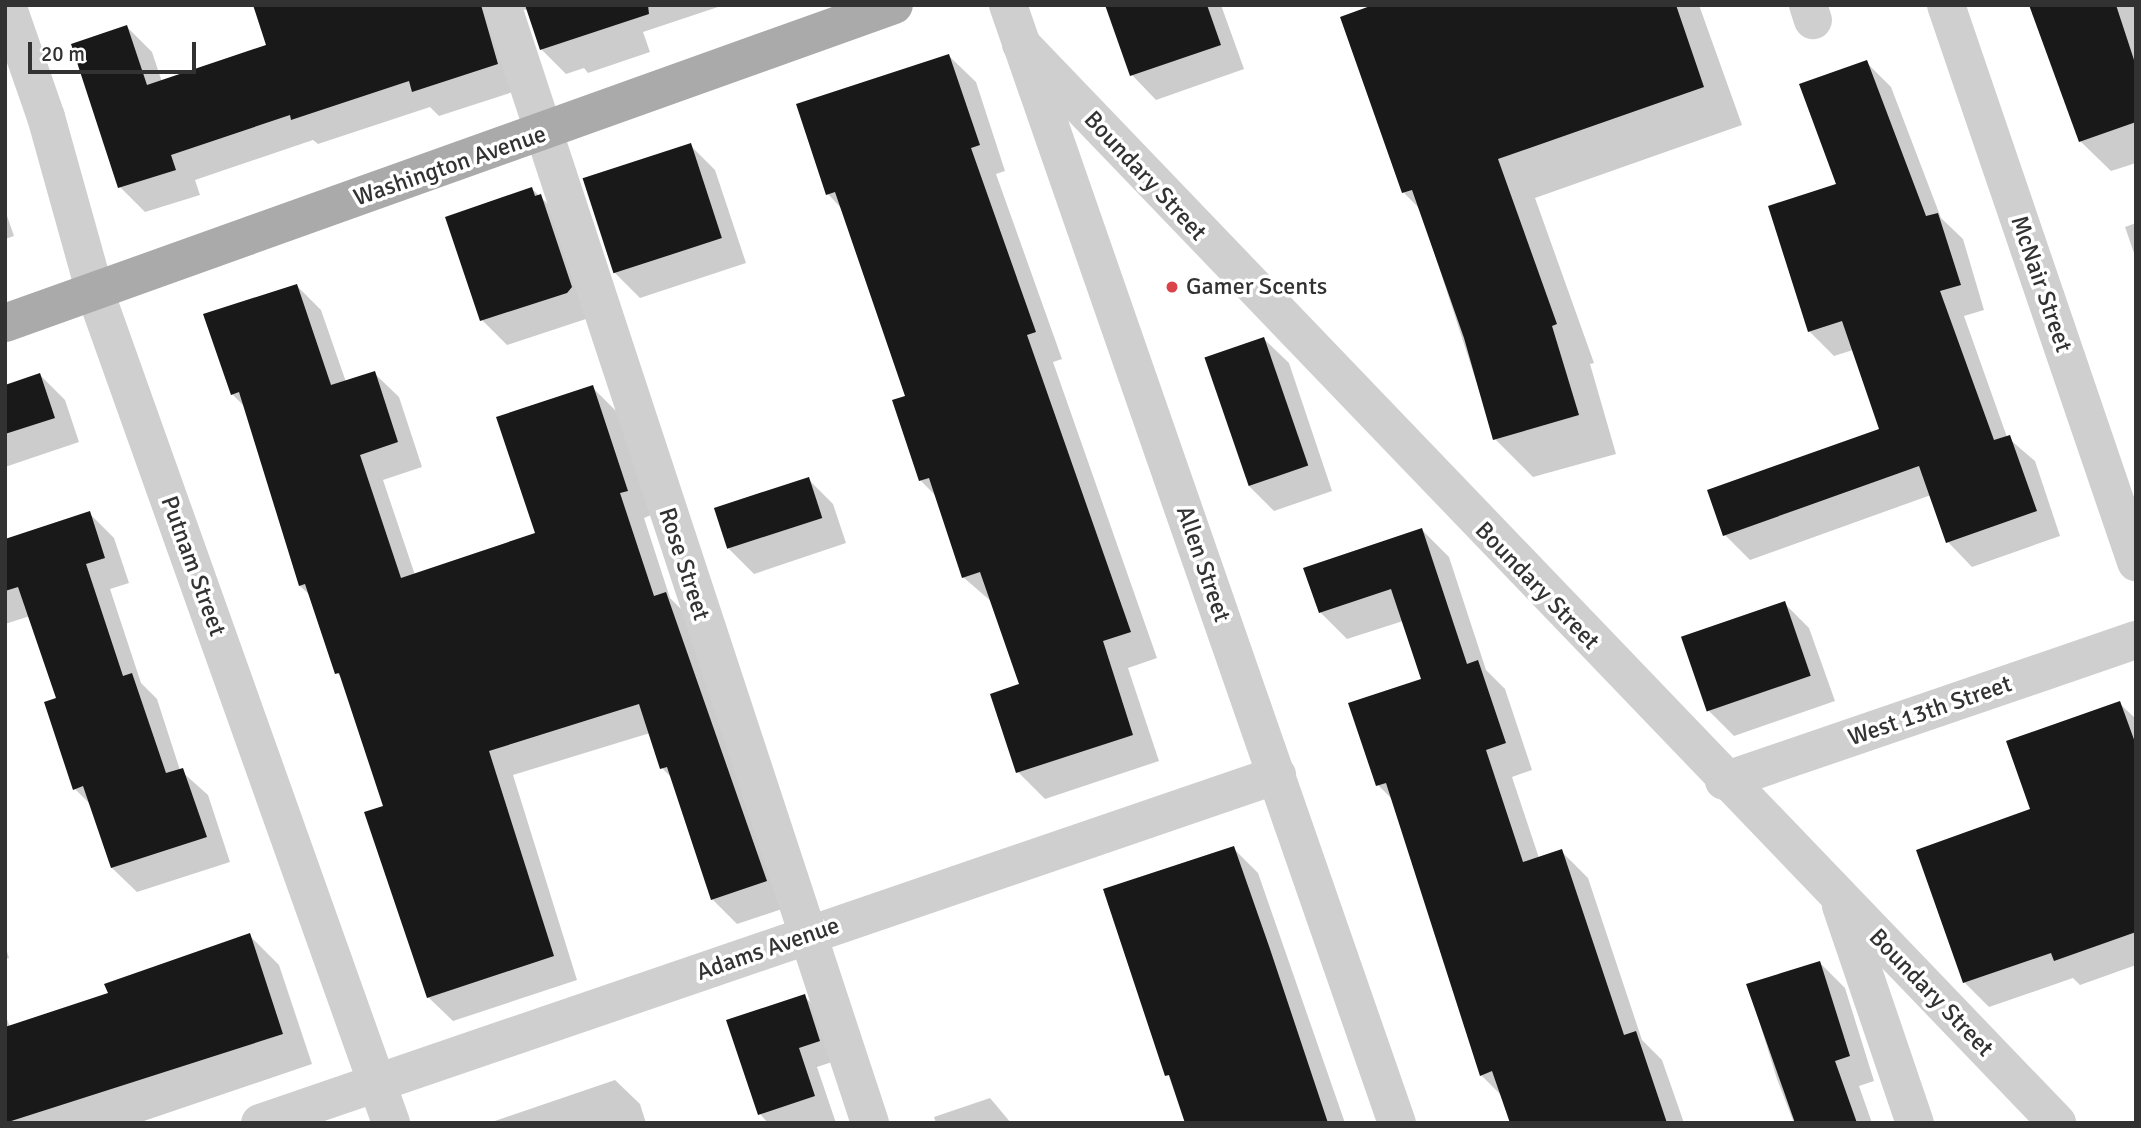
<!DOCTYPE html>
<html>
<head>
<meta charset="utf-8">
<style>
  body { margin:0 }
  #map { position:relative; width:2141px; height:1128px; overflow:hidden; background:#fff; font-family:Signika,sans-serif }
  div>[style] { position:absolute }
  .shadow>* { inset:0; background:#0003 }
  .building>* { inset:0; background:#191919; transform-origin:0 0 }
  .minor>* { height:38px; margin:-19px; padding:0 19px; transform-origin:19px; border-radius:19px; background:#cfcfcf }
  .major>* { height:38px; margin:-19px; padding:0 19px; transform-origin:19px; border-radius:19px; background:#aaa }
  .dots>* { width:19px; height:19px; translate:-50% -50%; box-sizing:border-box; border:4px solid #fff; border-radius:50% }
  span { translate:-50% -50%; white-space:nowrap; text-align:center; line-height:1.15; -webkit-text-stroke:7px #fff; paint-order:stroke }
  .street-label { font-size:24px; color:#323232 }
  .poi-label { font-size:24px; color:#323232 }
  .left { translate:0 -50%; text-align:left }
  .frame { position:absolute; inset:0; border:7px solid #323232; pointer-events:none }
  .scale { position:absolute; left:28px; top:42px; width:168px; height:32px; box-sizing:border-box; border:4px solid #323232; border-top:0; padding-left:9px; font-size:21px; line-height:24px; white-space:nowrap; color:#323232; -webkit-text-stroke:5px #fff; paint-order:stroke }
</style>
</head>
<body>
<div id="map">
  <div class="shadow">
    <div style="clip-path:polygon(255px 5px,724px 5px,643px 32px,650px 52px,588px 73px,584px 68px,566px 74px,541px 49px,527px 10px,520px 9px,522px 89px,439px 116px,430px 107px,318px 144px,313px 140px,195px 180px,200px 195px,145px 212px,120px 187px,73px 45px,127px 27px,152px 52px,162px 82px,269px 46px)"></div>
    <div style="clip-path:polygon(1119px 5px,1221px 5px,1244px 69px,1156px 100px,1132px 75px)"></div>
    <div style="clip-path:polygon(1378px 5px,1699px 5px,1742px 125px,1535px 198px,1594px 363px,1590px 364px,1616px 454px,1533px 477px,1495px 439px,1420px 209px,1403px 192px)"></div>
    <div style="clip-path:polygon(2032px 5px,2136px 5px,2136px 163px,2111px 171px,2080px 141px)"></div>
    <div style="clip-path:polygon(949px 56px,976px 82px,1005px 171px,996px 174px,1062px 359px,1053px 362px,1157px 658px,1128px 668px,1159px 761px,1045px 799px,1018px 772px,1021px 686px,993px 603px,963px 577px,938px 498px,920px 480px,907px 397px,842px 209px,828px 194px)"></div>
    <div style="clip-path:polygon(1866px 62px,1891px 87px,1941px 218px,1963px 239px,1984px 310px,1964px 316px,2007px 437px,2035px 461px,2060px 536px,1972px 567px,1948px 542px,1931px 495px,1750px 560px,1725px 535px,1709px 491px,1881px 430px,1853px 350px,1834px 356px,1809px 331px)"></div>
    <div style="clip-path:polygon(690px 145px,715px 170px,746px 263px,640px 298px,615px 273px)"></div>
    <div style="clip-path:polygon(532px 189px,566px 221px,592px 317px,507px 345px,482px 320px)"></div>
    <div style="clip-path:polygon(5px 210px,14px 236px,5px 239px)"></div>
    <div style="clip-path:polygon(2136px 223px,2136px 259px,2125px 227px)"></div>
    <div style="clip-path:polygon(297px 286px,321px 310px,346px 382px,374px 373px,399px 397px,422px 467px,383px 480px,415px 575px,537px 535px,592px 387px,617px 412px,651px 515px,644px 518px,670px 598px,691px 619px,791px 906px,737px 924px,712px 899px,673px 779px,662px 768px,650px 733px,513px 775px,577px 980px,453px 1021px,428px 997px,386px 807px,344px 680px,337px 673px,311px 596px,300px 586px,246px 408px,232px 394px)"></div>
    <div style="clip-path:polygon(1264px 339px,1289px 363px,1332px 491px,1274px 511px,1249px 486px)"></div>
    <div style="clip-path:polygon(40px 375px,65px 400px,79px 442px,5px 467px,5px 387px)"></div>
    <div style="clip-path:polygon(808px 479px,833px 504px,846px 543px,754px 574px,729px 549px)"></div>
    <div style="clip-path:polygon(89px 513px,114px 538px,129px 583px,110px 589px,141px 683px,157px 699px,180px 770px,208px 795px,230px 862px,137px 892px,112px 868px,91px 805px,75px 789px,58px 699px,30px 616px,5px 624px,5px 541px)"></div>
    <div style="clip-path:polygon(1422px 530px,1449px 557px,1486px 670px,1505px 689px,1532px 770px,1512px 777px,1539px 858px,1561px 851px,1588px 878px,1642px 1040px,1662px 1060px,1684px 1123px,1513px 1123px,1503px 1097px,1481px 1075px,1394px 801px,1378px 785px,1423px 681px,1403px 621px,1347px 639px,1320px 612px)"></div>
    <div style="clip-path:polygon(1784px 603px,1809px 628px,1835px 701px,1734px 736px,1709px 711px)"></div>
    <div style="clip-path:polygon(2119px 703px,2136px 719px,2136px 965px,2080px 985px,2073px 978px,1989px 1007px,1965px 983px,1918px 851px,2033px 810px)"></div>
    <div style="clip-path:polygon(1233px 848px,1258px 873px,1345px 1123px,1185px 1123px,1105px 890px)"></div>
    <div style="clip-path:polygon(249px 935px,279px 965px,312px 1064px,138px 1123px,5px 1123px,5px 1013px,10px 1028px,110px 995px)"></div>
    <div style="clip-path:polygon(5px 945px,9px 958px,5px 959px)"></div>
    <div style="clip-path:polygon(1820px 963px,1845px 988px,1874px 1081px,1859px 1086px,1872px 1123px,1794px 1123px,1777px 1079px,1748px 985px)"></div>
    <div style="clip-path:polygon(804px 996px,823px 1015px,838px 1060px,817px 1067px,836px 1123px,768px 1123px,760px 1114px,728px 1021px)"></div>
    <div style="clip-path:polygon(615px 1080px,640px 1104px,646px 1123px,489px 1123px)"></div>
    <div style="clip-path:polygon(990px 1098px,1011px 1123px,936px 1123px,934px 1117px)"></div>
  </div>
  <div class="building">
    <div style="clip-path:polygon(253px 5px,481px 5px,498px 64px,412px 92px,409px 81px,291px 120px,290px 115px,171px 155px,176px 170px,118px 188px,71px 44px,127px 25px,147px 85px,266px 45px)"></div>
    <div style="clip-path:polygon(525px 5px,648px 5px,649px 14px,540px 50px)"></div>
    <div style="clip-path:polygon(1105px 5px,1207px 5px,1221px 45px,1130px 76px)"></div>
    <div style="clip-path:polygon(1373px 5px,1676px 5px,1704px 87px,1498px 159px,1557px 324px,1552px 326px,1579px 415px,1493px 440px,1464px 338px,1412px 190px,1402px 193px,1340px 17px)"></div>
    <div style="clip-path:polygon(2029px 5px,2116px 5px,2136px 66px,2136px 122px,2079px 142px)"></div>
    <div style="clip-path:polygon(949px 54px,980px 145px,971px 148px,1036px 332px,1027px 335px,1131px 632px,1103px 641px,1133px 735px,1016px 773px,990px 694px,1019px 684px,980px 572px,962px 578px,929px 478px,919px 481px,892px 400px,905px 396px,835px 192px,826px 195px,796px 104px)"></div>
    <div style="clip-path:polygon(1867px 60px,1926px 216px,1938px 213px,1961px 285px,1940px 291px,1994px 440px,2010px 435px,2037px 511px,1946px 543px,1919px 466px,1723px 536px,1707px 490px,1879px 429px,1842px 321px,1808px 332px,1768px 206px,1836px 184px,1799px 84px)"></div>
    <div style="left:691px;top:143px;width:100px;height:114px;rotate:72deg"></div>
    <div style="clip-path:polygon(532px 187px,535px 196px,541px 194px,572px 287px,567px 293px,480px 321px,445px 217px)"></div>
    <div style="clip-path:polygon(297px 284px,331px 385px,375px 371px,398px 442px,360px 455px,401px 578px,535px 533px,496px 417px,593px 385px,628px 491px,620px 493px,654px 596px,666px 592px,767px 881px,711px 900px,667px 767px,660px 769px,639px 704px,489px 751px,554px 956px,427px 998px,364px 812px,383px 806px,339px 673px,335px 674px,305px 584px,299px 586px,239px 392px,231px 395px,203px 314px)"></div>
    <div style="left:1264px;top:337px;width:136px;height:63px;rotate:71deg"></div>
    <div style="clip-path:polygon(40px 373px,55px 418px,5px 434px,5px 385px)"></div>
    <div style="left:809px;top:477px;width:43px;height:100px;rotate:72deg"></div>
    <div style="clip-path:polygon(90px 511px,105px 558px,86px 564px,123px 676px,132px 673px,166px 773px,183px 768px,207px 837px,111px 868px,83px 786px,73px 790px,44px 702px,56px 698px,18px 587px,5px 591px,5px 539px)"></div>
    <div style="clip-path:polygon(1422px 528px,1467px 664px,1478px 660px,1506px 743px,1486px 750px,1523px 862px,1562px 849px,1624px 1035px,1636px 1031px,1667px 1123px,1510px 1123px,1492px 1071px,1480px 1076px,1386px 783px,1376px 786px,1348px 703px,1421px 679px,1391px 589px,1319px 613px,1303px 568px)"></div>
    <div style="left:1785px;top:601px;width:79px;height:110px;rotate:71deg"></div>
    <div style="clip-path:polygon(2120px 701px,2136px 745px,2136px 932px,2054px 961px,2051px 953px,1963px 983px,1916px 850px,2030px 809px,2006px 741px)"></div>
    <div style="clip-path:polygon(1234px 846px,1270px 949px,1328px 1123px,1185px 1123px,1169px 1075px,1165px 1076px,1103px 889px)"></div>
    <div style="clip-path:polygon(250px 933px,283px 1034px,5px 1123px,5px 1027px,108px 993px,104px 984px)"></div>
    <div style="clip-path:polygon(1820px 961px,1850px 1056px,1835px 1061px,1857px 1123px,1795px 1123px,1746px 984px)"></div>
    <div style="clip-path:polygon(805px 994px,820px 1041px,799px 1048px,815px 1096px,758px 1115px,726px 1020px)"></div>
  </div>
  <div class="minor">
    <div style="left:7px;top:5px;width:119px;rotate:70.8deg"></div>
    <div style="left:46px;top:117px;width:182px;rotate:74.4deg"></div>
    <div style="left:95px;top:292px;width:882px;rotate:70.39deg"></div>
    <div style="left:502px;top:5px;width:1177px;rotate:71.78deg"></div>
    <div style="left:1008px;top:5px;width:1184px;rotate:70.82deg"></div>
    <div style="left:1808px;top:5px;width:16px;rotate:72deg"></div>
    <div style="left:1946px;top:5px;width:589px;rotate:71.16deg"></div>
    <div style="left:1021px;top:44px;width:1496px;rotate:46.16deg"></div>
    <div style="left:1724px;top:781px;width:435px;rotate:-18.9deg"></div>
    <div style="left:1841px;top:906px;width:229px;rotate:71.2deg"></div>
    <div style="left:260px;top:1123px;width:1075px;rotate:-18.89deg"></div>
  </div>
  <div class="major">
    <div style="left:5px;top:323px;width:944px;rotate:-19.68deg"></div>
  </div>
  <div class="dots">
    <div style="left:1172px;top:287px;background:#d94349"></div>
  </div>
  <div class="street-label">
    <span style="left:450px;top:166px;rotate:-19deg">Washington Avenue</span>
    <span style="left:1145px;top:176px;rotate:47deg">Boundary Street</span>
    <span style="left:2041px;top:284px;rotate:71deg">McNair Street</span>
    <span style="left:684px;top:564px;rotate:72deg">Rose Street</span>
    <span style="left:1203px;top:564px;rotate:71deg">Allen Street</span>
    <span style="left:193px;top:566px;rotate:70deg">Putnam Street</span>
    <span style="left:1537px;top:586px;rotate:46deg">Boundary Street</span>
    <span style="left:1930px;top:711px;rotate:-19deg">West 13th Street</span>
    <span style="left:768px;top:949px;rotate:-19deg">Adams Avenue</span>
    <span style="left:1931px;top:993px;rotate:46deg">Boundary Street</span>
  </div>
  <div class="poi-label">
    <span class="left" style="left:1186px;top:287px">Gamer Scents</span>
  </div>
  <div class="frame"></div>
  <div class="scale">20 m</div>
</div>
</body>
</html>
